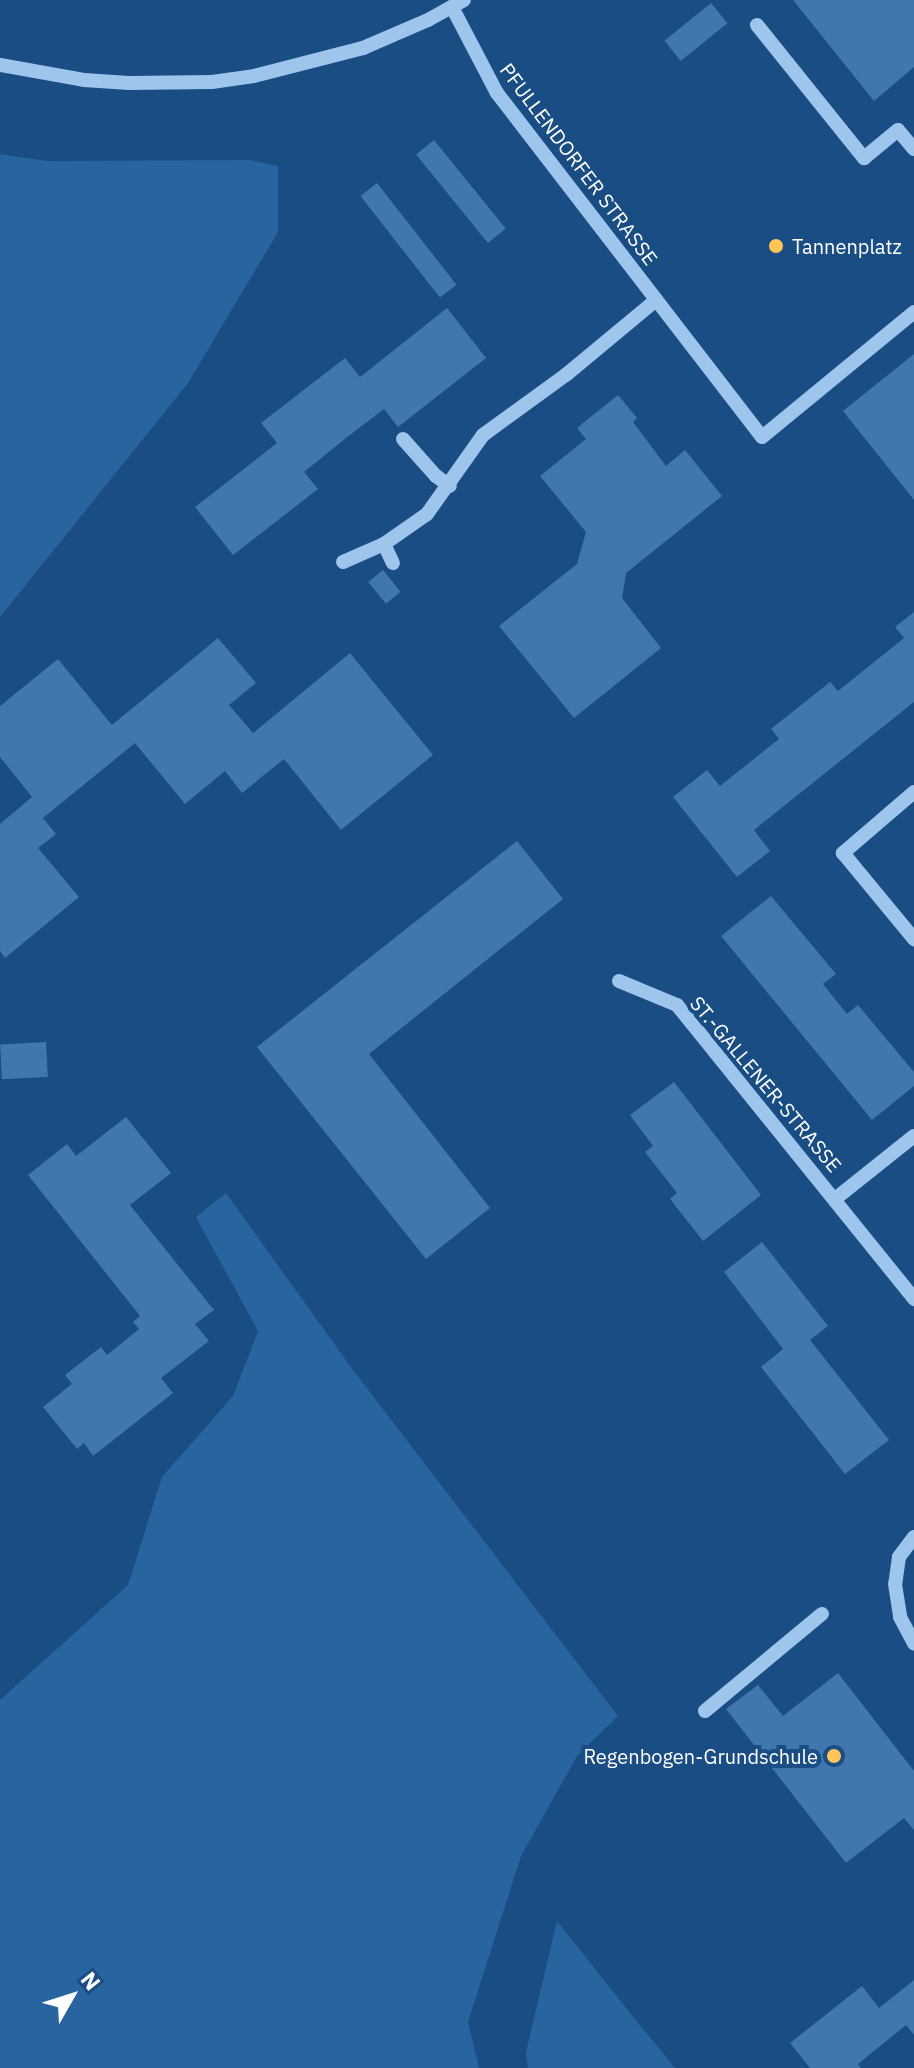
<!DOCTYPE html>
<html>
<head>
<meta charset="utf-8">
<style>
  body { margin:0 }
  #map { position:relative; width:914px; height:2068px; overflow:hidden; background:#194d83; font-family:"IBM Plex Sans",sans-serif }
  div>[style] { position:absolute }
  .green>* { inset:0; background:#2865a0 }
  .building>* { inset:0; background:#4177ad; transform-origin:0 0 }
  .minor>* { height:14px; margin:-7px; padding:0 7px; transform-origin:7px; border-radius:7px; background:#9ec5ec }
  .dots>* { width:22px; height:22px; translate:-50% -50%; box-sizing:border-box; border:4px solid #194d83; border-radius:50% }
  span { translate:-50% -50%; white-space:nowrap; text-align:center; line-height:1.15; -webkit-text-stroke:8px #194d83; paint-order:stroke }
  .street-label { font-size:20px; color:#fff }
  .poi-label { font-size:20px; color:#fff }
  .left { translate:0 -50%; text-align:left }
  .right { translate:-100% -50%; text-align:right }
  .north { position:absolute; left:32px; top:1956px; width:80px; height:80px; -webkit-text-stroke:6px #194d83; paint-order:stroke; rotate:51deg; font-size:22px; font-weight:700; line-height:32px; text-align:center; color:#fff }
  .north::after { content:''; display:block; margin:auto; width:28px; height:36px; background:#fff; clip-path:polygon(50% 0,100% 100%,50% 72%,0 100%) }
</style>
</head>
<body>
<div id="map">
  <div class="green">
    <div style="clip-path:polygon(0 154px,47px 161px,249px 160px,278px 166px,278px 232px,188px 383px,0 617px)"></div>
    <div style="clip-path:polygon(226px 1193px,353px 1370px,618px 1716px,577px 1756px,521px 1856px,468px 2022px,479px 2068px,0 2068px,0 1700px,128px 1585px,162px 1477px,233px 1396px,258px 1331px,196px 1217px)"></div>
    <div style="clip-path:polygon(557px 1921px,638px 2023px,675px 2068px,528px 2068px,526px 2052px)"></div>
  </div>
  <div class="building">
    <div style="clip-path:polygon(793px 0,914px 0,914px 67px,874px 101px)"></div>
    <div style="left:711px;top:3px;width:26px;height:60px;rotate:51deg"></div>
    <div style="left:434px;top:140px;width:114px;height:23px;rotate:51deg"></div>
    <div style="left:377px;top:183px;width:129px;height:21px;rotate:52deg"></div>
    <div style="clip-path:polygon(447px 308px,486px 358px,398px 427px,384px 409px,346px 438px,304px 472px,318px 489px,233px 555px,195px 507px,277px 443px,261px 423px,345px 358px,360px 377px)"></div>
    <div style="clip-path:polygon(914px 354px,914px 500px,843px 411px)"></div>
    <div style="clip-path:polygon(618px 395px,637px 418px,633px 422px,666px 466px,685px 450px,722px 496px,626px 573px,622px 598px,661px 648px,574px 718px,499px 626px,577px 564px,586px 532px,540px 476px,586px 439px,577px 428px)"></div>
    <div style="left:383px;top:570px;width:28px;height:19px;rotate:51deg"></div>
    <div style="clip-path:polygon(914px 612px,914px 702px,754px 830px,770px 851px,737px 877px,673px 797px,707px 770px,720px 786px,779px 739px,771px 729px,830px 682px,838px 691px,904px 638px,895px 627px)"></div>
    <div style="clip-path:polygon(218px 638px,256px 683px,229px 705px,253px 733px,350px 653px,433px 755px,341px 830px,284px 759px,242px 793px,225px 771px,185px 804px,135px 743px,43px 818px,56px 834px,38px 848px,79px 897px,5px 958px,0 951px,0 824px,32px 797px,0 757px,0 706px,58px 659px,112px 725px)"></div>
    <div style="clip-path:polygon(517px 841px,563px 899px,369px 1054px,490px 1208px,426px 1259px,257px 1047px)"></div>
    <div style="clip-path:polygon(771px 896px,836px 974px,823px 984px,847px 1014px,858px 1005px,914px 1072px,914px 1086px,872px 1120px,721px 936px)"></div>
    <div style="left:46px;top:1042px;width:35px;height:46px;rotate:87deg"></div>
    <div style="clip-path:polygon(674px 1082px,761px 1195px,703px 1241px,670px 1199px,677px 1193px,645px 1152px,653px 1146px,630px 1115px)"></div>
    <div style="clip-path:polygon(126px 1117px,171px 1173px,130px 1205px,214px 1310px,195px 1324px,209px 1341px,161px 1378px,173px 1393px,93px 1456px,84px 1443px,77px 1449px,43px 1407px,72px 1384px,65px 1375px,101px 1347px,107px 1355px,139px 1329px,133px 1322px,140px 1316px,28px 1175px,67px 1144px,76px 1156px)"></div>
    <div style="clip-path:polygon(762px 1242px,828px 1326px,810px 1340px,889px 1440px,845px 1474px,761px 1367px,783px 1349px,724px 1272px)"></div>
    <div style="clip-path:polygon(838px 1673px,914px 1771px,914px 1830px,904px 1818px,846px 1863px,726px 1709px,758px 1685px,783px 1716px)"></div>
    <div style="clip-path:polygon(914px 1980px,914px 2035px,906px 2025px,858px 2064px,861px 2068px,810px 2068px,790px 2043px,862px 1986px,879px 2008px)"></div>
  </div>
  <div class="minor">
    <div style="left:452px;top:7px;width:97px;rotate:62.4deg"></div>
    <div style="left:497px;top:93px;width:434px;rotate:52.4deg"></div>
    <div style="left:762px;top:437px;width:197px;rotate:-39.4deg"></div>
    <div style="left:757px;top:25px;width:171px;rotate:51.2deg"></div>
    <div style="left:864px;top:158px;width:44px;rotate:-39.5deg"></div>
    <div style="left:898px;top:130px;width:25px;rotate:50deg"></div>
    <div style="left:0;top:65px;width:85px;rotate:10.1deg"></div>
    <div style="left:84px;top:80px;width:45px;rotate:3.8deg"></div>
    <div style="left:129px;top:83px;width:83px;rotate:-0.7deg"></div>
    <div style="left:212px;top:82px;width:42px;rotate:-8.1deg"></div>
    <div style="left:254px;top:76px;width:113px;rotate:-14.4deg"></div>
    <div style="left:363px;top:48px;width:71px;rotate:-23.3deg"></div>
    <div style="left:428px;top:20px;width:41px;rotate:-29.1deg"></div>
    <div style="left:403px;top:439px;width:50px;rotate:48.3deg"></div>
    <div style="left:436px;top:476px;width:17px;rotate:36deg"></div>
    <div style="left:384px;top:544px;width:21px;rotate:65deg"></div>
    <div style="left:343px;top:562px;width:45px;rotate:-23.7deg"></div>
    <div style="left:384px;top:544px;width:52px;rotate:-34.9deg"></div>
    <div style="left:427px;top:514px;width:97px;rotate:-54.7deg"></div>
    <div style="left:483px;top:435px;width:104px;rotate:-36deg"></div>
    <div style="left:567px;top:374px;width:116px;rotate:-39.7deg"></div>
    <div style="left:914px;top:792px;width:94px;rotate:139.3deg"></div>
    <div style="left:843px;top:853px;width:112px;rotate:50.5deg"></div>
    <div style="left:619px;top:981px;width:63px;rotate:22.5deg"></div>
    <div style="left:677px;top:1005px;width:378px;rotate:51.1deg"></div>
    <div style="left:835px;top:1199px;width:101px;rotate:-38.6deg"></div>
    <div style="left:914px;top:1537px;width:25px;rotate:127deg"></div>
    <div style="left:899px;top:1557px;width:27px;rotate:98deg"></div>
    <div style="left:895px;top:1584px;width:33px;rotate:81deg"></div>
    <div style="left:900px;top:1617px;width:30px;rotate:62deg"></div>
    <div style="left:705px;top:1711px;width:152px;rotate:-39.7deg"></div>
  </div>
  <div class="dots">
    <div style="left:776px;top:246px;background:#ffc558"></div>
    <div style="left:834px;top:1756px;background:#ffc558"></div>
  </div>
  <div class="street-label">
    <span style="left:579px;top:164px;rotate:53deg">PFULLENDORFER STRASSE</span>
    <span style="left:766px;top:1084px;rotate:50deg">ST.-GALLENER-STRASSE</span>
  </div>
  <div class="poi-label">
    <span class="left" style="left:792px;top:246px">Tannenplatz</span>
    <span class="right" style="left:818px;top:1756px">Regenbogen-Grundschule</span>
  </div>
  <div class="north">N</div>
</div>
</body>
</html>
